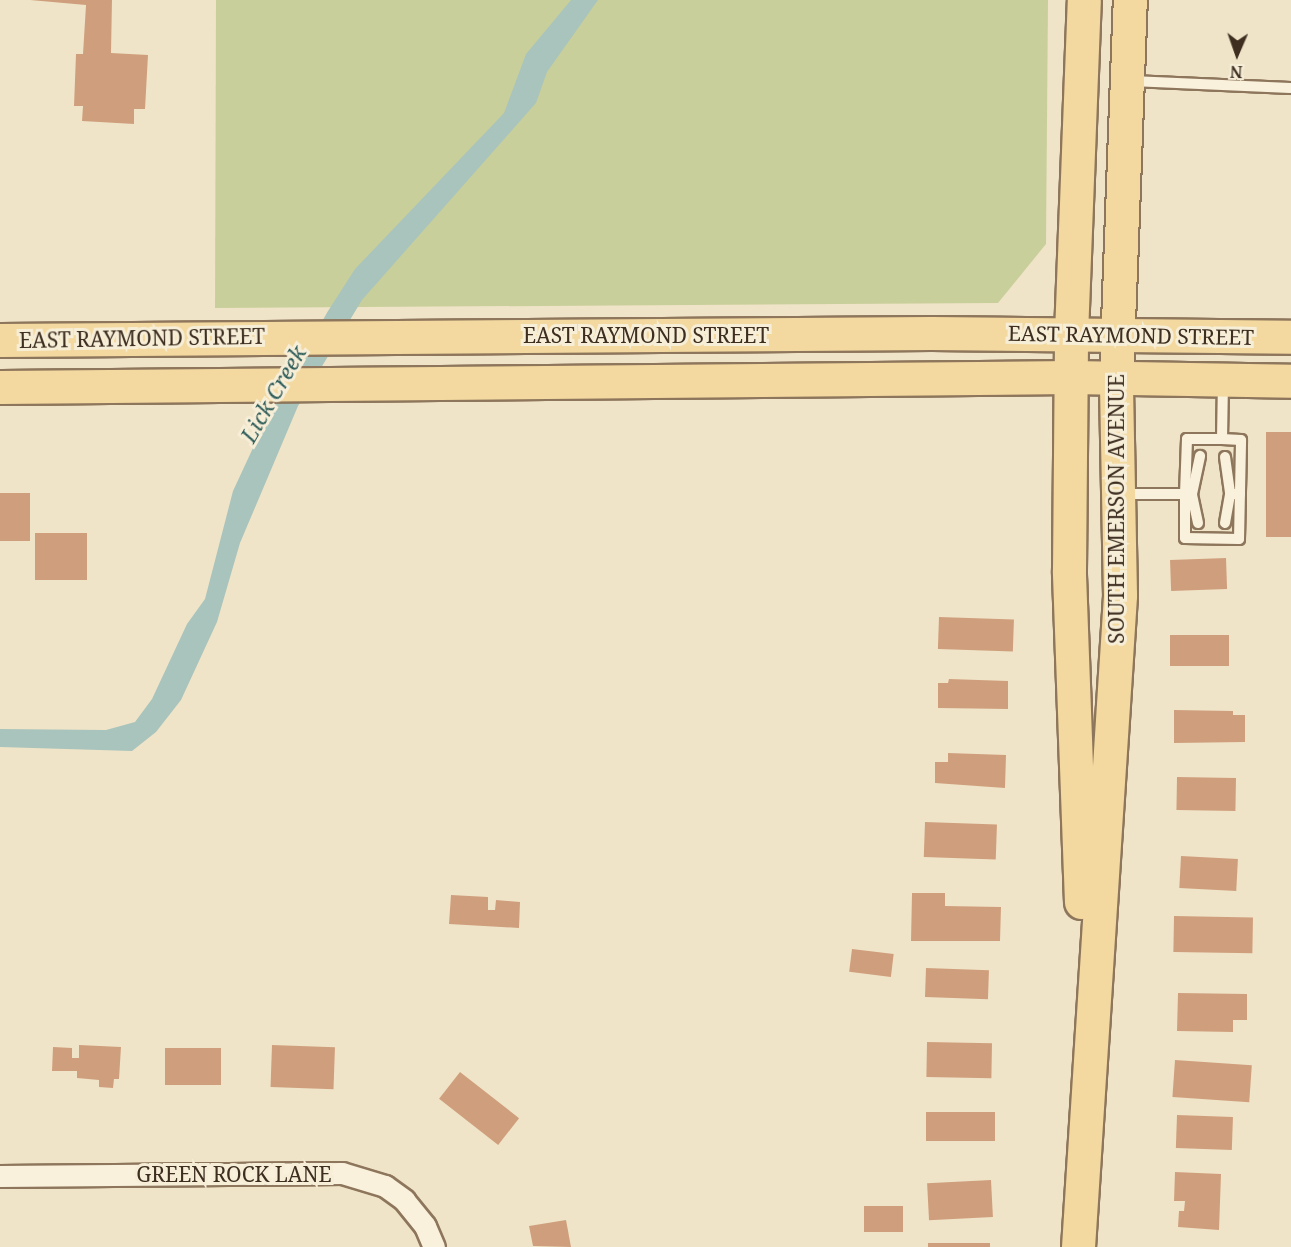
<!DOCTYPE html>
<html>
<head>
<meta charset="utf-8">
<style>
  body { margin:0 }
  #map { position:relative; width:1291px; height:1247px; overflow:hidden; background:#f0e4c8; font-family:"Noto Serif",serif }
  div>[style] { position:absolute }
  .green>* { inset:0; background:#c9cf9b }
  .water>* { inset:0; background:#a9c4bc }
  .building>* { inset:0; background:#cf9f7d; transform-origin:0 0 }
  .roads { filter:drop-shadow(2px 0 #8d765c) drop-shadow(-2px 0 #8d765c) drop-shadow(0 2px #8d765c) drop-shadow(0 -2px #8d765c) }
  .lane>* { height:10px; margin:-5px; padding:0 5px; transform-origin:5px; border-radius:5px; background:#faf1dc }
  .street>* { height:21px; margin:-10.5px; padding:0 10.5px; transform-origin:10.5px; border-radius:10.5px; background:#faf1dc }
  .primary>* { height:33px; margin:-16.5px; padding:0 16.5px; transform-origin:16.5px; border-radius:16.5px; background:#f3d9a0 }
  span { translate:-50% -50%; white-space:nowrap; text-align:center; line-height:1.15; -webkit-text-stroke:6px #f7eed8; paint-order:stroke }
  .street-label { font-size:21px; color:#3d2e20 }
  .water-label { font-size:22px; color:#2f5d5a; font-style:italic }
  .north { position:absolute; left:1207px; top:24px; width:60px; height:60px; -webkit-text-stroke:4px #f7eed8; paint-order:stroke; rotate:182deg; font-size:16px; font-weight:700; line-height:24px; text-align:center; color:#3d2e20 }
  .north::after { content:''; display:block; margin:auto; width:21px; height:27px; background:#3d2e20; clip-path:polygon(50% 0,100% 100%,50% 72%,0 100%) }
</style>
</head>
<body>
<div id="map">
  <div class="green">
    <div style="clip-path:polygon(216px 0,1048px 0,1046px 244px,998px 303px,215px 308px)"></div>
  </div>
  <div class="water">
    <div style="clip-path:polygon(571px 0,598px 0,547px 72px,536px 103px,362px 300px,298px 406px,240px 543px,217px 622px,181px 700px,156px 732px,132px 751px,0 747px,0 729px,106px 730px,135px 722px,152px 699px,187px 624px,205px 599px,233px 491px,267px 418px,328px 311px,355px 269px,504px 113px,526px 54px)"></div>
  </div>
  <div class="building">
    <div style="clip-path:polygon(30px 0,112px 0,111px 53px,148px 55px,145px 109px,134px 109px,134px 124px,82px 121px,83px 106px,74px 106px,76px 54px,83px 54px,86px 5px)"></div>
    <div style="left:1266px;top:432px;width:25px;height:105px"></div>
    <div style="left:0;top:493px;width:30px;height:48px"></div>
    <div style="left:35px;top:533px;width:52px;height:47px"></div>
    <div style="left:1226px;top:558px;width:31px;height:56px;rotate:88deg"></div>
    <div style="left:939px;top:617px;width:75px;height:32px;rotate:2deg"></div>
    <div style="left:1170px;top:635px;width:59px;height:31px"></div>
    <div style="clip-path:polygon(949px 679px,1008px 681px,1008px 709px,938px 708px,938px 683px,948px 683px)"></div>
    <div style="clip-path:polygon(1174px 710px,1233px 711px,1233px 715px,1245px 715px,1245px 742px,1174px 743px)"></div>
    <div style="clip-path:polygon(948px 753px,1006px 755px,1005px 788px,935px 783px,935px 762px,948px 762px)"></div>
    <div style="left:1177px;top:777px;width:59px;height:33px;rotate:1deg"></div>
    <div style="left:925px;top:822px;width:72px;height:35px;rotate:2deg"></div>
    <div style="left:1181px;top:856px;width:57px;height:32px;rotate:3deg"></div>
    <div style="clip-path:polygon(912px 893px,945px 893px,945px 906px,1001px 907px,1000px 941px,911px 941px)"></div>
    <div style="clip-path:polygon(451px 895px,488px 897px,488px 910px,495px 910px,496px 900px,520px 902px,519px 928px,449px 924px)"></div>
    <div style="left:1174px;top:916px;width:79px;height:36px;rotate:1deg"></div>
    <div style="left:852px;top:949px;width:42px;height:23px;rotate:7deg"></div>
    <div style="left:926px;top:968px;width:63px;height:29px;rotate:2deg"></div>
    <div style="clip-path:polygon(1178px 993px,1247px 994px,1247px 1020px,1233px 1020px,1233px 1032px,1177px 1031px)"></div>
    <div style="left:927px;top:1042px;width:65px;height:35px;rotate:1deg"></div>
    <div style="clip-path:polygon(79px 1045px,121px 1047px,119px 1079px,114px 1079px,113px 1088px,99px 1087px,99px 1080px,77px 1078px,77px 1071px,52px 1071px,53px 1047px,72px 1048px,72px 1058px,79px 1058px)"></div>
    <div style="left:272px;top:1045px;width:63px;height:42px;rotate:2deg"></div>
    <div style="left:165px;top:1048px;width:56px;height:37px"></div>
    <div style="left:1175px;top:1060px;width:77px;height:37px;rotate:4deg"></div>
    <div style="left:460px;top:1072px;width:75px;height:34px;rotate:38deg"></div>
    <div style="left:995px;top:1112px;width:29px;height:69px;rotate:90deg"></div>
    <div style="left:1177px;top:1115px;width:56px;height:33px;rotate:2deg"></div>
    <div style="clip-path:polygon(1175px 1172px,1221px 1174px,1219px 1230px,1178px 1227px,1179px 1211px,1184px 1211px,1185px 1201px,1174px 1201px)"></div>
    <div style="left:991px;top:1180px;width:37px;height:64px;rotate:87deg"></div>
    <div style="left:864px;top:1206px;width:39px;height:26px"></div>
    <div style="clip-path:polygon(566px 1220px,571px 1247px,533px 1246px,529px 1226px)"></div>
    <div style="left:928px;top:1243px;width:62px;height:4px"></div>
  </div>
  <div class="roads">
    <div class="lane">
      <div style="left:1131px;top:81px;width:160px;rotate:2.5deg"></div>
      <div style="left:1225px;top:457px;width:37px;rotate:82deg"></div>
      <div style="left:1121px;top:494px;width:64px"></div>
      <div style="left:1185px;top:494px;width:55px;rotate:-87.9deg"></div>
      <div style="left:1187px;top:439px;width:35px"></div>
      <div style="left:1222px;top:439px;width:56px;rotate:-89deg"></div>
      <div style="left:1192px;top:494px;width:39px;rotate:-78deg"></div>
      <div style="left:1198px;top:523px;width:30px;rotate:-102deg"></div>
      <div style="left:1192px;top:494px;width:7px;rotate:180deg"></div>
      <div style="left:1185px;top:494px;width:44px;rotate:90deg"></div>
      <div style="left:1185px;top:538px;width:54px;rotate:1.1deg"></div>
      <div style="left:1239px;top:539px;width:99px;rotate:-88.8deg"></div>
      <div style="left:1241px;top:440px;width:19px;rotate:-177deg"></div>
      <div style="left:1225px;top:523px;width:29px;rotate:-80deg"></div>
      <div style="left:1230px;top:494px;width:10px"></div>
    </div>
    <div class="street">
      <div style="left:0;top:1176px;width:342px;rotate:-0.5deg"></div>
      <div style="left:342px;top:1173px;width:45px;rotate:16.8deg"></div>
      <div style="left:385px;top:1186px;width:24px;rotate:36deg"></div>
      <div style="left:404px;top:1200px;width:33px;rotate:51deg"></div>
      <div style="left:425px;top:1226px;width:23px;rotate:67deg"></div>
    </div>
    <div class="primary">
      <div style="left:0;top:340px;width:931px;rotate:-0.43deg"></div>
      <div style="left:931px;top:333px;width:360px;rotate:0.6deg"></div>
      <div style="left:0;top:387px;width:1071px;rotate:-0.53deg"></div>
      <div style="left:1071px;top:377px;width:220px;rotate:1deg"></div>
      <div style="left:1081px;top:902px;width:332px;rotate:-92.1deg"></div>
      <div style="left:1069px;top:570px;width:236px;rotate:-89.5deg"></div>
      <div style="left:1071px;top:334px;width:334px;rotate:-87.8deg"></div>
      <div style="left:1078px;top:1247px;width:653px;rotate:-86.31deg"></div>
      <div style="left:1120px;top:595px;width:218px;rotate:-91.1deg"></div>
      <div style="left:1116px;top:377px;width:377px;rotate:-87.9deg"></div>
    </div>
  </div>
  <div class="street-label">
    <span style="left:646px;top:335px">EAST RAYMOND STREET</span>
    <span style="left:1131px;top:335px;rotate:1deg">EAST RAYMOND STREET</span>
    <span style="left:142px;top:338px;rotate:-1deg">EAST RAYMOND STREET</span>
    <span style="left:1116px;top:509px;rotate:-90deg">SOUTH EMERSON AVENUE</span>
    <span style="left:234px;top:1174px">GREEN ROCK LANE</span>
  </div>
  <div class="water-label">
    <span style="left:273px;top:394px;rotate:-60deg">Lick Creek</span>
  </div>
  <div class="north">N</div>
</div>
</body>
</html>
